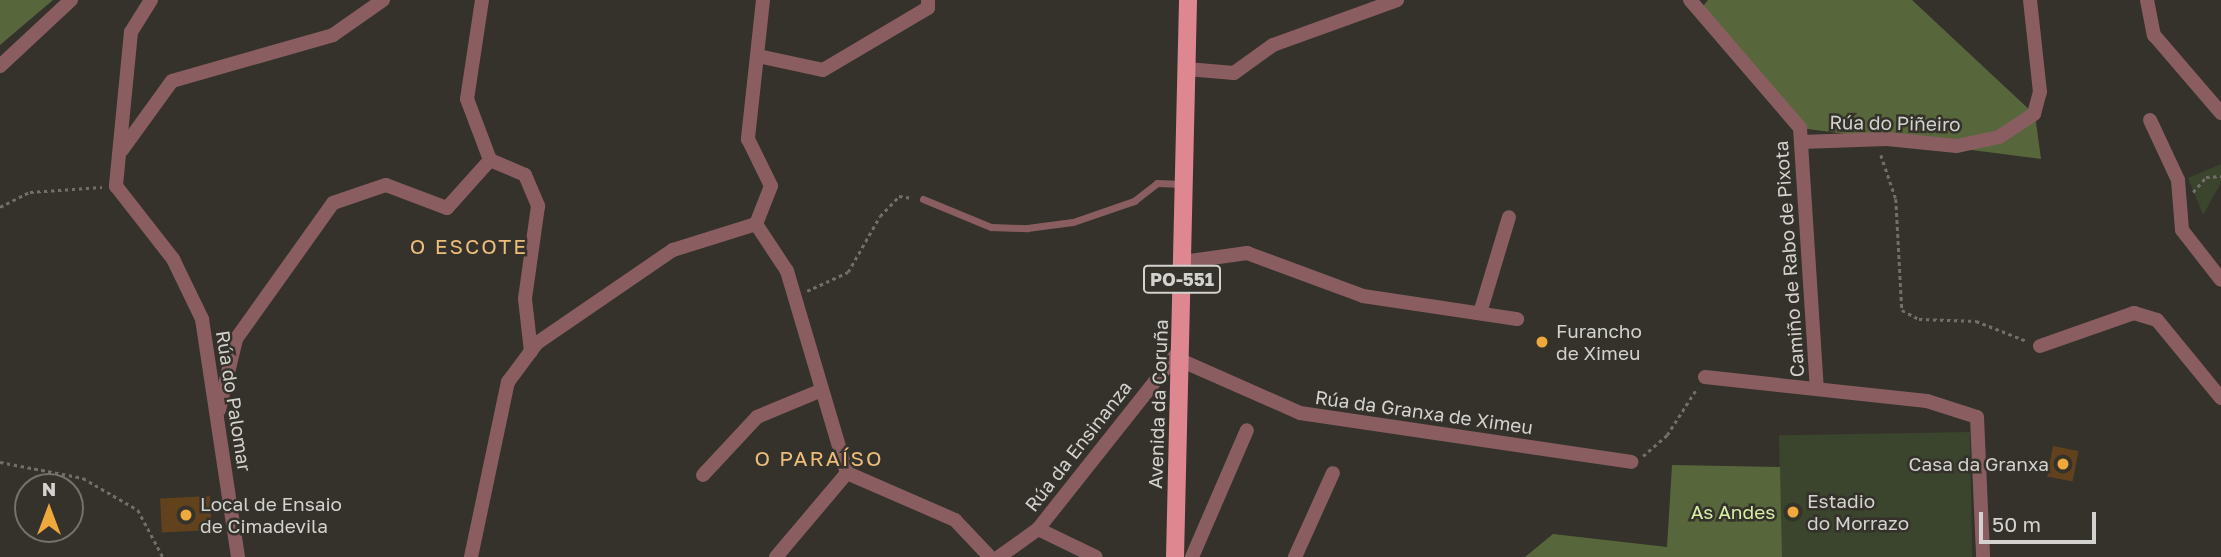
<!DOCTYPE html>
<html>
<head>
<meta charset="utf-8">
<style>
  body { margin:0 }
  #map { position:relative; width:2221px; height:557px; overflow:hidden; background:#34322b; font-family:"Golos Text",sans-serif }
  div>[style] { position:absolute }
  .green>* { inset:0; background:#3b442c; transform-origin:0 0 }
  .forest>* { inset:0; background:#58673b }
  .building>* { inset:0; background:#61421d; transform-origin:0 0 }
  .path>* { height:2.5px; margin-top:-1.25px; transform-origin:0; background:repeating-linear-gradient(90deg,#706f69 0 3.5px,transparent 0 7px) }
  .service>* { height:7px; margin:-3.5px; padding:0 3.5px; transform-origin:3.5px; border-radius:3.5px; background:#8a5e61 }
  .minor>* { height:14px; margin:-7px; padding:0 7px; transform-origin:7px; border-radius:7px; background:#8a5e61 }
  .tertiary>* { height:14px; margin:-7px; padding:0 7px; transform-origin:7px; border-radius:7px; background:#8a5e61 }
  .primary>* { height:18px; margin:-9px; padding:0 9px; transform-origin:9px; border-radius:9px; background:#df8790 }
  .dots>* { width:19px; height:19px; translate:-50% -50%; box-sizing:border-box; border:4px solid #34322b; border-radius:50% }
  span { translate:-50% -50%; white-space:nowrap; text-align:center; line-height:1.15; -webkit-text-stroke:5px #34322b; paint-order:stroke }
  .shield-label span { padding:2px 5px; background:#34322b; border:2px solid; border-radius:5px; -webkit-text-stroke-width:0 }
  .shield-label { font-size:18px; color:#d3d2ce; font-weight:700 }
  .street-label { font-size:19px; color:#d3d2ce }
  .poi-label { font-size:19px; color:#d3d2ce }
  .left { translate:0 -50%; text-align:left }
  .right { translate:-100% -50%; text-align:right }
  .park-label { font-size:19px; color:#d6efa7 }
  .neighbourhood-label { font-size:21px; color:#eebd7c; letter-spacing:2px }
  .north { position:absolute; left:14px; top:473px; width:70px; height:70px; box-sizing:border-box; background:#34322b; border:2px solid #74726c; border-radius:50%; rotate:0deg; font-size:19px; font-weight:700; line-height:28px; text-align:center; color:#d3d2ce }
  .north::after { content:''; display:block; margin:auto; width:24px; height:32px; background:#eea83c; clip-path:polygon(50% 0,100% 100%,50% 72%,0 100%) }
  .scale { position:absolute; left:1979px; top:512px; width:117px; height:32px; box-sizing:border-box; border:4px solid #d3d2ce; border-top:0; padding-left:9px; font-size:21px; line-height:24px; white-space:nowrap; color:#d3d2ce; -webkit-text-stroke:5px #34322b; paint-order:stroke }
</style>
</head>
<body>
<div id="map">
  <div class="green">
    <div style="clip-path:polygon(2221px 164px,2221px 183px,2203px 215px,2188px 178px)"></div>
    <div style="left:1970px;top:432px;width:125px;height:191px;rotate:89deg"></div>
  </div>
  <div class="forest">
    <div style="clip-path:polygon(0 0,53px 0,0 45px)"></div>
    <div style="clip-path:polygon(1708px 0,1912px 0,2035px 115px,2041px 159px,1800px 128px,1700px 10px)"></div>
    <div style="clip-path:polygon(1672px 465px,1780px 467px,1782px 557px,1525px 557px,1553px 534px,1667px 547px)"></div>
  </div>
  <div class="building">
    <div style="left:2053px;top:446px;width:26px;height:31px;rotate:11deg"></div>
    <div style="left:210px;top:496px;width:34px;height:50px;rotate:87deg"></div>
  </div>
  <div class="path">
    <div style="left:1881px;top:155px;width:46px;rotate:71.2deg"></div>
    <div style="left:1896px;top:199px;width:111px;rotate:86.9deg"></div>
    <div style="left:1902px;top:310px;width:19px;rotate:28deg"></div>
    <div style="left:1919px;top:319px;width:57px;rotate:2deg"></div>
    <div style="left:1976px;top:321px;width:55px;rotate:21.4deg"></div>
    <div style="left:2193px;top:192px;width:20px;rotate:-49deg"></div>
    <div style="left:2206px;top:177px;width:15px;rotate:-4deg"></div>
    <div style="left:0;top:207px;width:34px;rotate:-27deg"></div>
    <div style="left:30px;top:192px;width:72px;rotate:-4deg"></div>
    <div style="left:807px;top:291px;width:45px;rotate:-24.9deg"></div>
    <div style="left:848px;top:272px;width:64px;rotate:-60.3deg"></div>
    <div style="left:880px;top:216px;width:28px;rotate:-46deg"></div>
    <div style="left:899px;top:196px;width:13px;rotate:9deg"></div>
    <div style="left:1643px;top:456px;width:32px;rotate:-41deg"></div>
    <div style="left:1667px;top:435px;width:56px;rotate:-57.4deg"></div>
    <div style="left:0;top:462px;width:85px;rotate:10.9deg"></div>
    <div style="left:83px;top:478px;width:64px;rotate:30.2deg"></div>
    <div style="left:138px;top:510px;width:53px;rotate:62deg"></div>
  </div>
  <div class="service">
    <div style="left:923px;top:199px;width:74px;rotate:22.4deg"></div>
    <div style="left:991px;top:227px;width:36px;rotate:2deg"></div>
    <div style="left:1027px;top:228px;width:46px;rotate:-7.4deg"></div>
    <div style="left:1073px;top:222px;width:65px;rotate:-19deg"></div>
    <div style="left:1134px;top:201px;width:29px;rotate:-38deg"></div>
    <div style="left:1157px;top:183px;width:26px;rotate:2deg"></div>
  </div>
  <div class="minor">
    <div style="left:151px;top:0;width:38px;rotate:122deg"></div>
    <div style="left:131px;top:32px;width:155px;rotate:95.6deg"></div>
    <div style="left:116px;top:186px;width:93px;rotate:52deg"></div>
    <div style="left:173px;top:259px;width:67px;rotate:64.2deg"></div>
    <div style="left:202px;top:319px;width:241px;rotate:81.4deg"></div>
    <div style="left:482px;top:0;width:100px;rotate:98.6deg"></div>
    <div style="left:467px;top:99px;width:65px;rotate:69.3deg"></div>
    <div style="left:490px;top:160px;width:38px;rotate:23deg"></div>
    <div style="left:525px;top:175px;width:34px;rotate:67deg"></div>
    <div style="left:538px;top:206px;width:94px;rotate:98deg"></div>
    <div style="left:525px;top:299px;width:53px;rotate:83.5deg"></div>
    <div style="left:763px;top:0;width:140px;rotate:96.2deg"></div>
    <div style="left:748px;top:139px;width:52px;rotate:63.9deg"></div>
    <div style="left:771px;top:186px;width:41px;rotate:111.5deg"></div>
    <div style="left:756px;top:224px;width:56px;rotate:56.6deg"></div>
    <div style="left:787px;top:271px;width:211px;rotate:73.5deg"></div>
    <div style="left:1690px;top:0;width:169px;rotate:49.3deg"></div>
    <div style="left:1800px;top:128px;width:261px;rotate:86.3deg"></div>
    <div style="left:2147px;top:0;width:36px;rotate:79deg"></div>
    <div style="left:2154px;top:35px;width:103px;rotate:49.3deg"></div>
    <div style="left:758px;top:56px;width:66px;rotate:12.2deg"></div>
    <div style="left:823px;top:70px;width:122px;rotate:-30.6deg"></div>
    <div style="left:928px;top:8px;width:8px;rotate:-90deg"></div>
    <div style="left:1187px;top:69px;width:47px;rotate:4.9deg"></div>
    <div style="left:1234px;top:73px;width:48px;rotate:-35.7deg"></div>
    <div style="left:1273px;top:45px;width:132px;rotate:-19.9deg"></div>
    <div style="left:2150px;top:120px;width:66px;rotate:65deg"></div>
    <div style="left:2178px;top:180px;width:50px;rotate:85.4deg"></div>
    <div style="left:2182px;top:230px;width:63px;rotate:52deg"></div>
    <div style="left:1801px;top:142px;width:86px;rotate:-2deg"></div>
    <div style="left:1887px;top:139px;width:70px;rotate:5.7deg"></div>
    <div style="left:1957px;top:146px;width:43px;rotate:-12.1deg"></div>
    <div style="left:1999px;top:137px;width:42px;rotate:-33.3deg"></div>
    <div style="left:2034px;top:114px;width:23px;rotate:-75deg"></div>
    <div style="left:2040px;top:92px;width:93px;rotate:-96.2deg"></div>
    <div style="left:122px;top:150px;width:85px;rotate:-54.1deg"></div>
    <div style="left:172px;top:81px;width:167px;rotate:-15.9deg"></div>
    <div style="left:333px;top:35px;width:61px;rotate:-35deg"></div>
    <div style="left:1183px;top:262px;width:65px;rotate:-8deg"></div>
    <div style="left:1247px;top:253px;width:124px;rotate:20.3deg"></div>
    <div style="left:1363px;top:296px;width:156px;rotate:8.5deg"></div>
    <div style="left:1480px;top:313px;width:100px;rotate:-73.2deg"></div>
    <div style="left:2040px;top:346px;width:100px;rotate:-19.3deg"></div>
    <div style="left:2134px;top:313px;width:24px;rotate:17deg"></div>
    <div style="left:2157px;top:320px;width:101px;rotate:50.6deg"></div>
    <div style="left:1180px;top:360px;width:131px;rotate:23.8deg"></div>
    <div style="left:1300px;top:413px;width:335px;rotate:8.4deg"></div>
    <div style="left:1705px;top:377px;width:223px;rotate:6.2deg"></div>
    <div style="left:1927px;top:401px;width:52px;rotate:17.7deg"></div>
    <div style="left:1977px;top:417px;width:140px;rotate:87.5deg"></div>
    <div style="left:219px;top:410px;width:73px;rotate:-76.5deg"></div>
    <div style="left:236px;top:339px;width:167px;rotate:-54.5deg"></div>
    <div style="left:333px;top:203px;width:56px;rotate:-18.8deg"></div>
    <div style="left:386px;top:185px;width:65px;rotate:20.7deg"></div>
    <div style="left:447px;top:208px;width:64px;rotate:-48.1deg"></div>
    <div style="left:847px;top:473px;width:118px;rotate:23.5deg"></div>
    <div style="left:955px;top:520px;width:51px;rotate:46.6deg"></div>
    <div style="left:703px;top:475px;width:79px;rotate:-47deg"></div>
    <div style="left:757px;top:417px;width:70px;rotate:-22.6deg"></div>
    <div style="left:1038px;top:529px;width:64px;rotate:25.8deg"></div>
    <div style="left:471px;top:557px;width:179px;rotate:-78.1deg"></div>
    <div style="left:508px;top:382px;width:49px;rotate:-53.4deg"></div>
    <div style="left:537px;top:343px;width:165px;rotate:-34.4deg"></div>
    <div style="left:673px;top:250px;width:87px;rotate:-17.4deg"></div>
    <div style="left:776px;top:557px;width:110px;rotate:-49.8deg"></div>
    <div style="left:999px;top:557px;width:48px;rotate:-35.7deg"></div>
    <div style="left:1038px;top:529px;width:228px;rotate:-51.6deg"></div>
    <div style="left:1192px;top:557px;width:138px;rotate:-66.6deg"></div>
    <div style="left:1295px;top:557px;width:92px;rotate:-65.7deg"></div>
  </div>
  <div class="tertiary">
    <div style="left:0;top:66px;width:97px;rotate:-42.9deg"></div>
  </div>
  <div class="primary">
    <div style="left:1175px;top:557px;width:557px;rotate:-88.66deg"></div>
  </div>
  <div class="dots">
    <div style="left:1542px;top:342px;background:#eea83c"></div>
    <div style="left:2063px;top:464px;background:#eea83c"></div>
    <div style="left:1793px;top:512px;background:#eea83c"></div>
    <div style="left:186px;top:515px;background:#eea83c"></div>
  </div>
  <div class="shield-label">
    <span style="left:1182px;top:279px">PO-551</span>
  </div>
  <div class="street-label">
    <span style="left:1895px;top:123px;rotate:1deg">Rúa do Piñeiro</span>
    <span style="left:1789px;top:259px;rotate:-94deg">Camiño de Rabo de Pixota</span>
    <span style="left:234px;top:401px;rotate:81deg">Rúa do Palomar</span>
    <span style="left:1158px;top:404px;rotate:-88deg">Avenida da Coruña</span>
    <span style="left:1424px;top:412px;rotate:8deg">Rúa da Granxa de Ximeu</span>
    <span style="left:1078px;top:446px;rotate:-52deg">Rúa da Ensinanza</span>
  </div>
  <div class="poi-label">
    <span class="left" style="left:1556px;top:342px">Furancho<br>de Ximeu</span>
    <span class="right" style="left:2049px;top:464px">Casa da Granxa</span>
    <span class="left" style="left:1807px;top:512px">Estadio<br>do Morrazo</span>
    <span class="left" style="left:200px;top:515px">Local de Ensaio<br>de Cimadevila</span>
  </div>
  <div class="park-label">
    <span style="left:1733px;top:512px">As Andes</span>
  </div>
  <div class="neighbourhood-label">
    <span style="left:469px;top:246px">O ESCOTE</span>
    <span style="left:819px;top:458px">O PARAÍSO</span>
  </div>
  <div class="north">N</div>
  <div class="scale">50 m</div>
</div>
</body>
</html>
